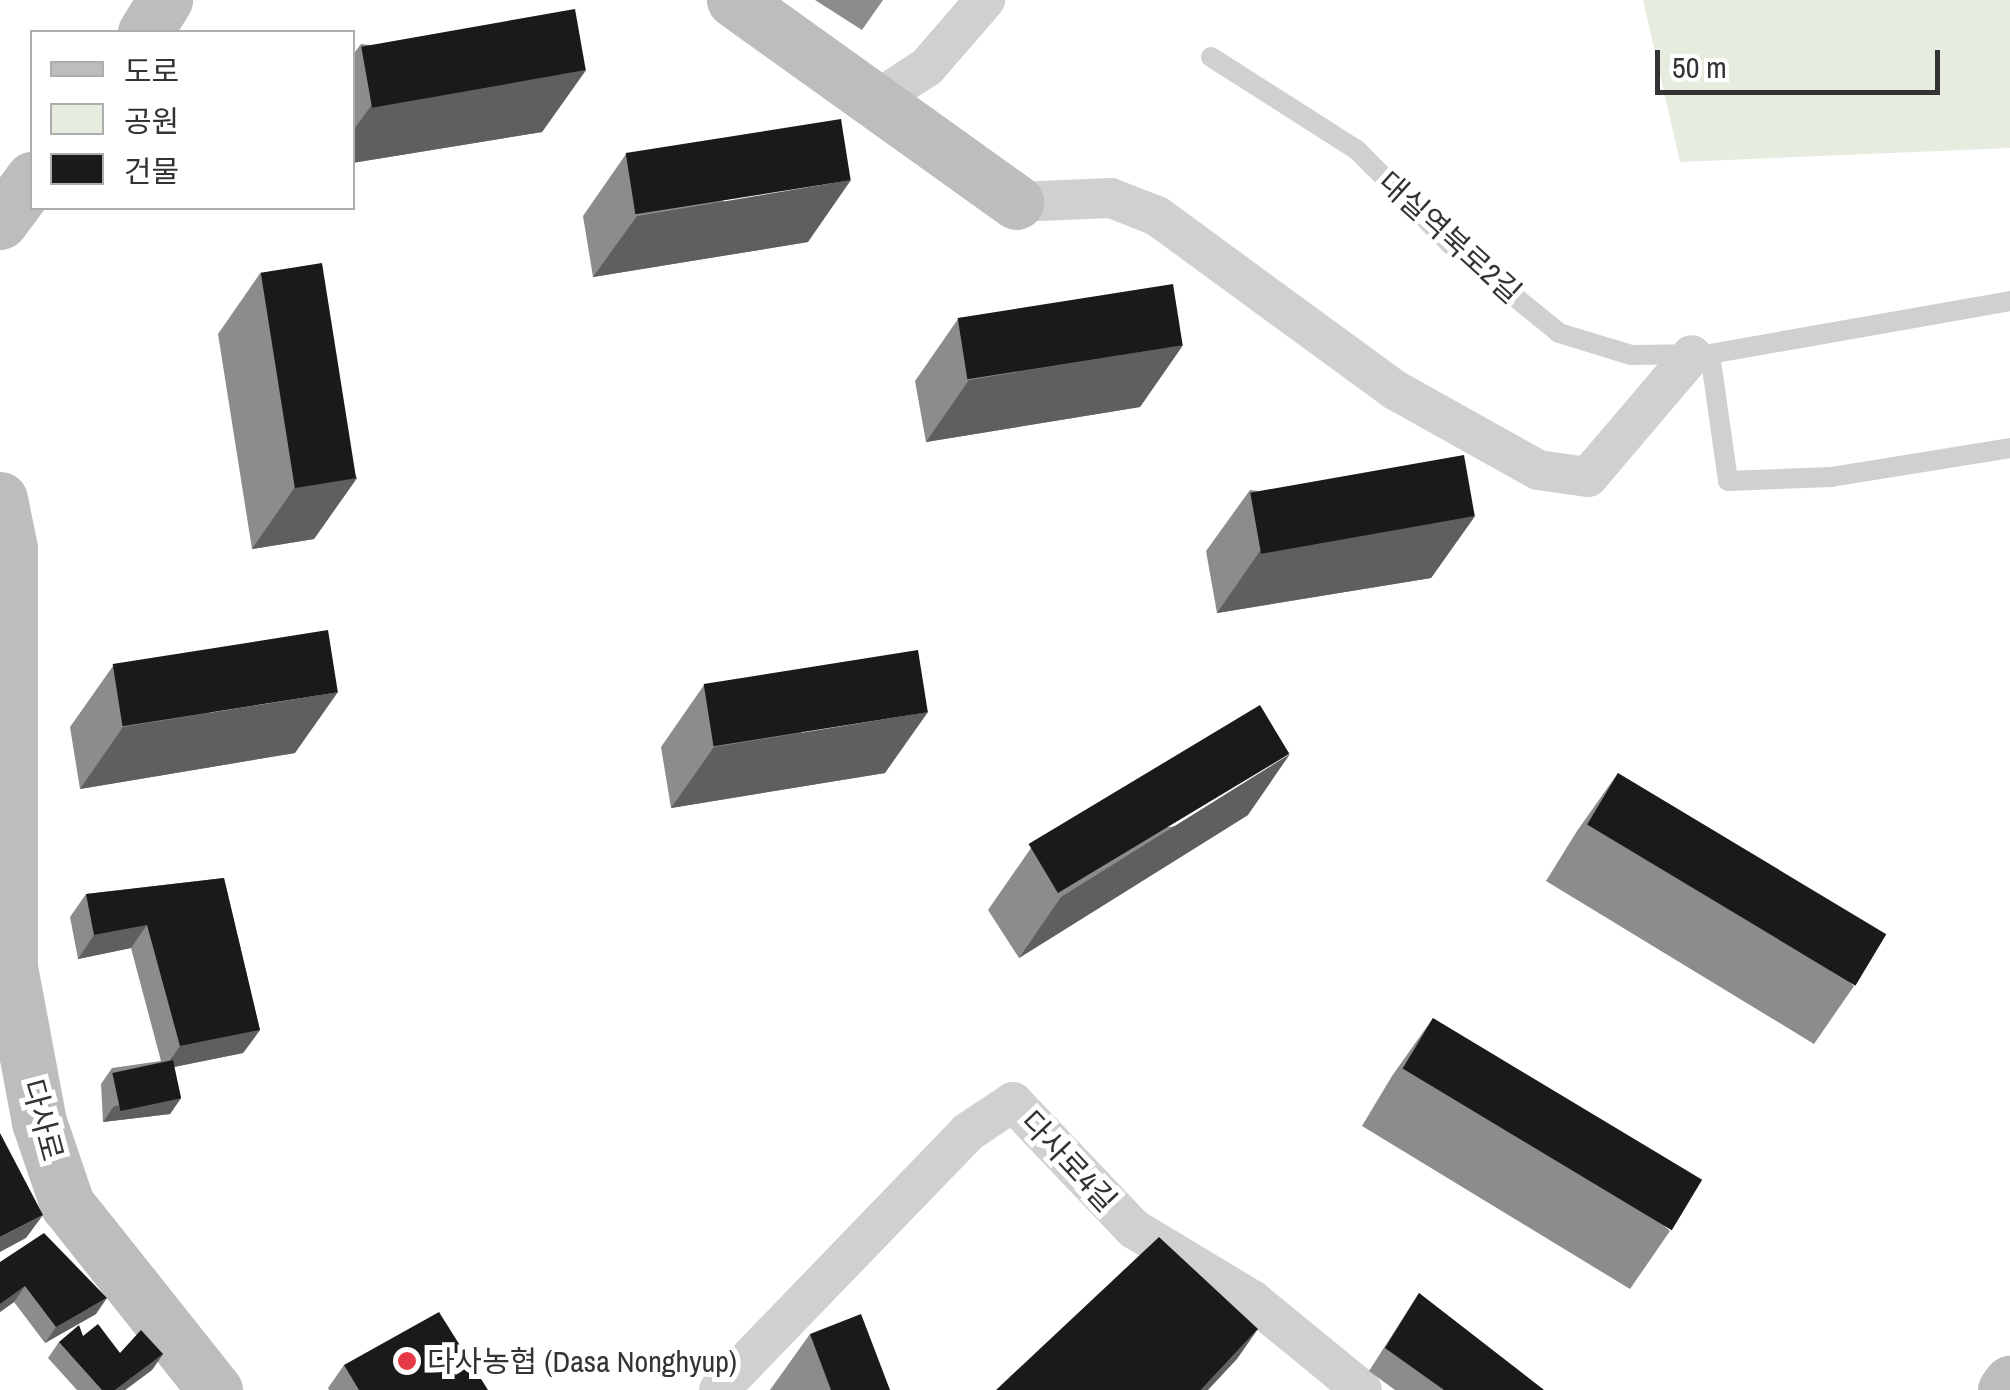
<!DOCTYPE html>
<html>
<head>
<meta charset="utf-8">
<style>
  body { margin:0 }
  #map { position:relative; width:2010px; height:1390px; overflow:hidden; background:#fff; font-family:"Archivo Narrow","Noto Sans KR",sans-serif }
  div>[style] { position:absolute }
  .green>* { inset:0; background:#e6ecdf }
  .lane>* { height:20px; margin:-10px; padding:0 10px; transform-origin:10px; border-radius:10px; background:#d0d0d0 }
  .street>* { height:40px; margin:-20px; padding:0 20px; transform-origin:20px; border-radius:20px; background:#d0d0d0 }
  .secondary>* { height:55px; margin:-27.5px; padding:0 27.5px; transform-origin:27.5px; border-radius:27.5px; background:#bdbdbd }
  .wall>* { inset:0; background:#8c8c8c }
  .shaded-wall>* { inset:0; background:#5f5f5f }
  .building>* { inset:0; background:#1a1a1a; transform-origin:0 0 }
  .dots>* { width:28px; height:28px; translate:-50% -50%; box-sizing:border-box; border:5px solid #fff; border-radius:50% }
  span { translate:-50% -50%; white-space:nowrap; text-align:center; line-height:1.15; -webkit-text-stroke:10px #fff; paint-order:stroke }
  .street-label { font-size:30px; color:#333 }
  .poi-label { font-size:30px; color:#333 }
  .left { translate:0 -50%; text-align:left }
  .legend { position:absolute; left:30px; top:30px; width:325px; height:180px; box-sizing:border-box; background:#fff; border:2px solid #adadad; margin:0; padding:12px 18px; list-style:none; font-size:30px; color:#333 }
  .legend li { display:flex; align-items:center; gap:20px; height:50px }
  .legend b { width:50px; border:2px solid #adadad }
  .scale { position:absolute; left:1655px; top:50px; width:285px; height:45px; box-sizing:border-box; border:5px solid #333; border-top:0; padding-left:12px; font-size:30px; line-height:35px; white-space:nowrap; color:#333; -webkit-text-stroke:8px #fff; paint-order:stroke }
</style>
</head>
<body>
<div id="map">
  <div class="green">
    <div style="clip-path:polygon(1643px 0,2010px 0,2010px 148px,1680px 162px)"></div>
  </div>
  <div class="lane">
    <div style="left:1211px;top:57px;width:173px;rotate:32.5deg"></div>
    <div style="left:1357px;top:150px;width:132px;rotate:45.3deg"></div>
    <div style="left:1450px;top:244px;width:141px;rotate:39.2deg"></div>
    <div style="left:1559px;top:333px;width:75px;rotate:17deg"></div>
    <div style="left:1631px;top:355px;width:79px;rotate:-0.7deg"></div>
    <div style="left:1710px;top:354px;width:305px;rotate:-10deg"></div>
    <div style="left:1710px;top:354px;width:128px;rotate:81.9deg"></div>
    <div style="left:1728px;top:481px;width:103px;rotate:-2.2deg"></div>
    <div style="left:1831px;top:477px;width:181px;rotate:-9.2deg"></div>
  </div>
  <div class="street">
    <div style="left:875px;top:101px;width:62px;rotate:-33.2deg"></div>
    <div style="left:927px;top:67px;width:89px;rotate:-49.1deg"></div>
    <div style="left:1016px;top:202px;width:95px;rotate:-2.4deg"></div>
    <div style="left:1111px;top:198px;width:49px;rotate:21.4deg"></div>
    <div style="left:1157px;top:216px;width:295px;rotate:36.2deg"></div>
    <div style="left:1395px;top:390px;width:164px;rotate:29.2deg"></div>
    <div style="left:1538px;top:470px;width:50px;rotate:8deg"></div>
    <div style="left:1588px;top:477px;width:160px;rotate:-49.6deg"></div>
    <div style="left:719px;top:1390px;width:359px;rotate:-46deg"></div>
    <div style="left:968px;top:1132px;width:54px;rotate:-33.7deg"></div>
    <div style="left:1013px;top:1102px;width:175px;rotate:46.4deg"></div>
    <div style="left:1134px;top:1229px;width:138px;rotate:31deg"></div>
    <div style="left:1252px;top:1300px;width:142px;rotate:39.3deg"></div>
  </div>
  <div class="secondary">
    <div style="left:734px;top:0;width:347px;rotate:35.6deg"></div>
    <div style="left:145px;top:32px;width:38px;rotate:-58deg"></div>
    <div style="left:0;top:222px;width:54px;rotate:-53.3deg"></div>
    <div style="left:0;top:499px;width:50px;rotate:78.5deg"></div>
    <div style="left:10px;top:548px;width:419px;rotate:90deg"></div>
    <div style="left:10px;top:967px;width:158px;rotate:79.4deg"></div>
    <div style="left:39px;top:1122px;width:87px;rotate:71.1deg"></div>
    <div style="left:67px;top:1204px;width:238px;rotate:51.5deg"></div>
    <div style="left:2005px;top:1390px;width:9px;rotate:-54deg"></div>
  </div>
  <div class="wall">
    <div style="clip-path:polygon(815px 0,883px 0,862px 30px)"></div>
    <div style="clip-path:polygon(361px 44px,586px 70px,542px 132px,352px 163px,352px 56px)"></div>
    <div style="clip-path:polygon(626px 154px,808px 242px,593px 277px,583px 216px)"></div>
    <div style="clip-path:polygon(261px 272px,357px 478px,314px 539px,252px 549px,218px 334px)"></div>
    <div style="clip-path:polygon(958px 319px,1183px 345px,1140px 407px,926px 442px,915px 381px)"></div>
    <div style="clip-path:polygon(1250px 490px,1475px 516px,1431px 578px,1217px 613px,1206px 551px)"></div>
    <div style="clip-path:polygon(113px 666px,295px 753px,80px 789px,70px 727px)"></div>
    <div style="clip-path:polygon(704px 685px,885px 773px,671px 808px,661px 747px)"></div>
    <div style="clip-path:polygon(1618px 773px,1854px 986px,1814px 1044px,1546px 881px,1577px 831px)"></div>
    <div style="clip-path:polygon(1248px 815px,1019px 958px,988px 910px,1031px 848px)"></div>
    <div style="clip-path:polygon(224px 878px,260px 1030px,243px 1053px,174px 1067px,181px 1098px,170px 1114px,103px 1122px,101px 1084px,112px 1068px,161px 1061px,131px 948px,78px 959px,70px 917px,86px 894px)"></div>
    <div style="clip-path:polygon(1433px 1018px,1670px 1231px,1630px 1289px,1362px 1126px,1392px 1076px)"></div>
    <div style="clip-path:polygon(0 1262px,96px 1314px,45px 1343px,14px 1302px,0 1312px)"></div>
    <div style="clip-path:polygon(1419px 1293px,1544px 1390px,1395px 1390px,1369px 1371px)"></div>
    <div style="clip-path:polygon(810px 1334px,890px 1390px,770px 1390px)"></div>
    <div style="clip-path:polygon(83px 1336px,120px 1353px,163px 1354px,152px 1370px,125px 1390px,77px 1390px,48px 1358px,59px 1342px)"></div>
    <div style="clip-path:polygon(344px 1365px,488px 1390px,329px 1390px,328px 1388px)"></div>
  </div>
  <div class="shaded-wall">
    <div style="clip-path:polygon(586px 70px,542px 132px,352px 163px,352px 132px,371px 106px)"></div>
    <div style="clip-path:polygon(851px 180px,808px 242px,593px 277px,637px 216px)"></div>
    <div style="clip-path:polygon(1183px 345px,1140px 407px,926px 442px,969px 380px)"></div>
    <div style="clip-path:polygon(357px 478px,314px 539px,252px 549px,295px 487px)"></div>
    <div style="clip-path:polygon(1475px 516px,1431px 578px,1217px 613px,1260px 551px)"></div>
    <div style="clip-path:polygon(338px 692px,295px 753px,80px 789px,123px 727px)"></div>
    <div style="clip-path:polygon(928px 712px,885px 773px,671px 808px,714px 747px)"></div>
    <div style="clip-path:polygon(1290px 754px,1248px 815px,1019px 958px,1061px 897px)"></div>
    <div style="clip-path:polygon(147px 925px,131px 948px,78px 959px,94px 935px)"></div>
    <div style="clip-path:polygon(260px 1030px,243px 1053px,164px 1069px,180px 1046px)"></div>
    <div style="clip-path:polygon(181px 1098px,170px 1114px,103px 1122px,114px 1106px)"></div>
    <div style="clip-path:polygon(43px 1215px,26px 1238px,0 1252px,0 1237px)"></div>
    <div style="clip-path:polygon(25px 1286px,14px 1302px,0 1312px,0 1304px)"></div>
    <div style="clip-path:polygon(107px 1298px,96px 1314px,45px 1343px,56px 1327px)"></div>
    <div style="clip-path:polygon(1258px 1329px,1237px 1359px,1208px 1390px,1201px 1390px)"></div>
    <div style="clip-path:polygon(163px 1354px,152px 1370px,125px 1390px,115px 1390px)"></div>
  </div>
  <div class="building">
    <div style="left:575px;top:9px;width:62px;height:217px;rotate:80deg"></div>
    <div style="left:841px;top:119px;width:62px;height:218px;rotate:81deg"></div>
    <div style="left:322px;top:263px;width:218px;height:62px;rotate:81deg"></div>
    <div style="left:1173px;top:284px;width:62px;height:218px;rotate:81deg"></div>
    <div style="left:1464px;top:455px;width:62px;height:217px;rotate:80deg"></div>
    <div style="left:328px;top:630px;width:63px;height:218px;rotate:81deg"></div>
    <div style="left:918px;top:650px;width:63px;height:217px;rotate:81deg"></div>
    <div style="left:1260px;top:705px;width:57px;height:270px;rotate:59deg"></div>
    <div style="left:1618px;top:773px;width:313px;height:60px;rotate:31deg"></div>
    <div style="clip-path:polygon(224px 878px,260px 1030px,180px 1046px,147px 925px,94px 935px,86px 894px)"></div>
    <div style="left:1433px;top:1018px;width:314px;height:59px;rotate:31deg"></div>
    <div style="left:173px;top:1060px;width:39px;height:62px;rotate:78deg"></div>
    <div style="clip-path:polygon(0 1133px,43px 1215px,0 1237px)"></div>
    <div style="clip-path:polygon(44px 1233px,107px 1298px,56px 1327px,25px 1286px,0 1304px,0 1262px)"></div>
    <div style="clip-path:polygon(1159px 1237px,1258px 1329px,1201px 1390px,996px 1390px)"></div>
    <div style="clip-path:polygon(1419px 1293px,1544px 1390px,1444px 1390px,1385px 1348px)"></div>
    <div style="clip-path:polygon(439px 1312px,488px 1390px,359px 1390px,344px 1365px)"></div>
    <div style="clip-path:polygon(861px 1314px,890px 1390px,831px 1390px,810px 1334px)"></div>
    <div style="clip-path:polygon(98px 1324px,120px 1353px,141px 1330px,163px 1354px,115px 1390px,102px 1390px,59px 1342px,79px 1325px,83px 1336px)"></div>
  </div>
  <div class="dots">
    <div style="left:407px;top:1361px;background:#e63946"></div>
  </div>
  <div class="street-label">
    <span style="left:1450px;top:237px;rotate:42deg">대실역북로2길</span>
    <span style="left:43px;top:1120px;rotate:75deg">다사로</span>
    <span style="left:1069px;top:1161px;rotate:47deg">다사로4길</span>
  </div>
  <div class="poi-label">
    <span class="left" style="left:427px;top:1361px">다사농협 (Dasa Nonghyup)</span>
  </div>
  <ul class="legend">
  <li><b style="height:12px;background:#bdbdbd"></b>도로</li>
  <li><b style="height:28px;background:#e6ecdf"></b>공원</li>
  <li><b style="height:28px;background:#1a1a1a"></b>건물</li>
  </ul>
  <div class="scale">50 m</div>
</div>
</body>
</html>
